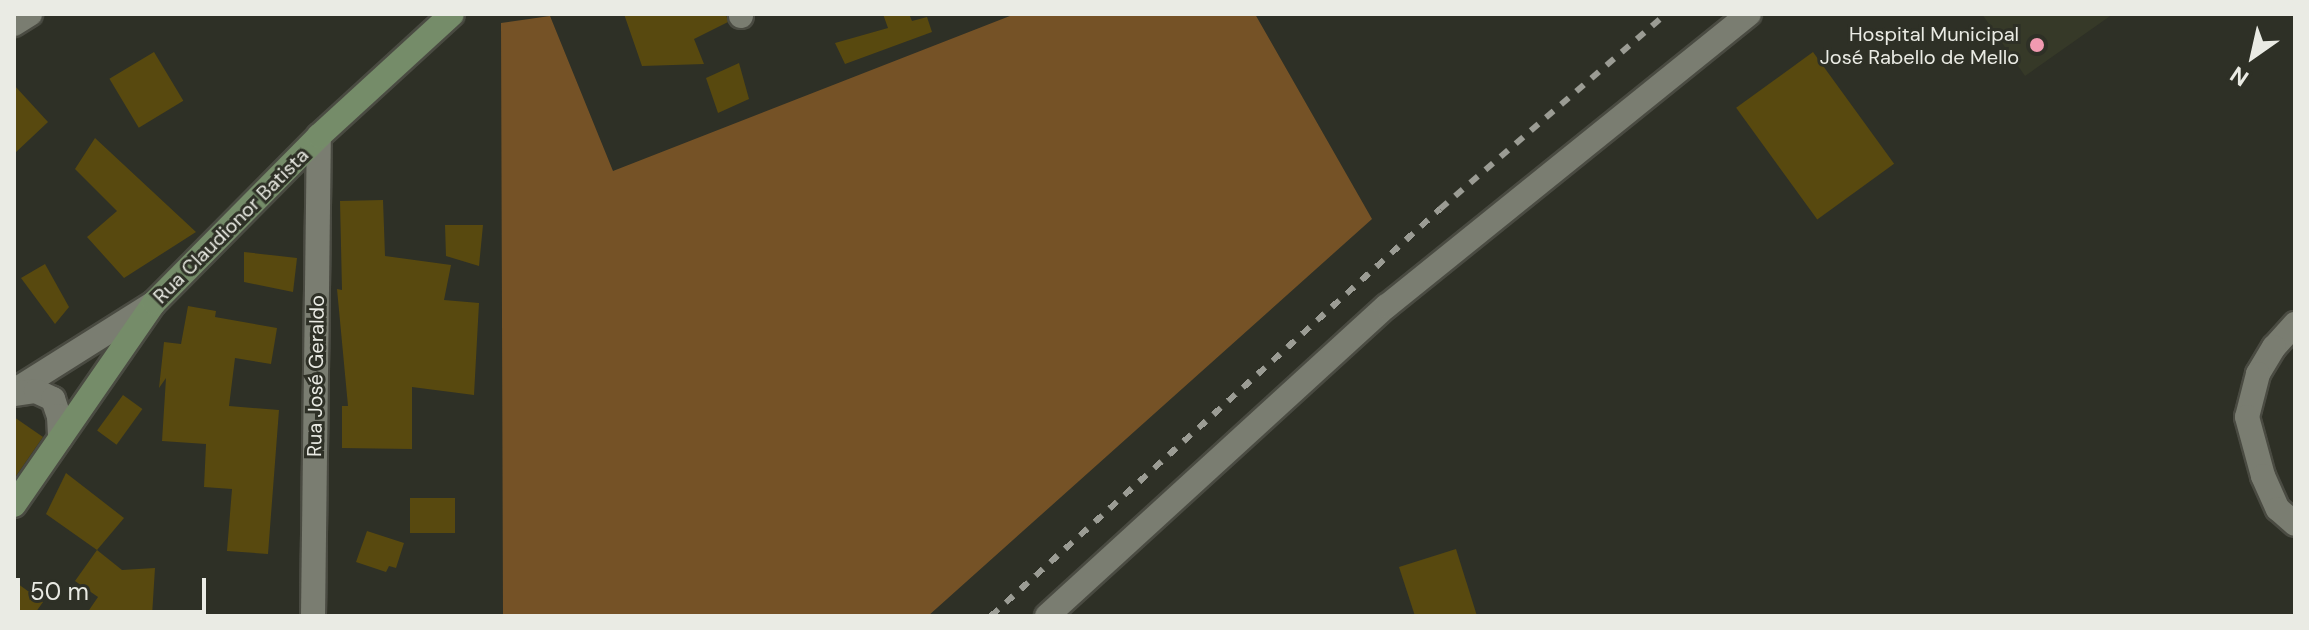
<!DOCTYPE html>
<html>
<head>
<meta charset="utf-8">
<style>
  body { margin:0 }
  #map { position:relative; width:2309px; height:630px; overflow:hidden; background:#2e3026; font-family:"DM Sans",sans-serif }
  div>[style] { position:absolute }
  .built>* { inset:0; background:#363928 }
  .forest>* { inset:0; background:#755226 }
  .building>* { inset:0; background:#58490f; transform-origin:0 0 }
  .roads { filter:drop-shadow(2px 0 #4a4b42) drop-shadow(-2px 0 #4a4b42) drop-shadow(0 2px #4a4b42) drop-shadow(0 -2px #4a4b42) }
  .street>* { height:24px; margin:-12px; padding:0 12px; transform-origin:12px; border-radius:12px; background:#7a7d71 }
  .secondary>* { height:24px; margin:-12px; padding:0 12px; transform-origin:12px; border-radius:12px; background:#758c69 }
  .rail>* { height:6px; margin-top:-3px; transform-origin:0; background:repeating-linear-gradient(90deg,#9b9c94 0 10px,transparent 0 20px) }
  .dots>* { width:22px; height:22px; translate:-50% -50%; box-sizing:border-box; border:4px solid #2e3026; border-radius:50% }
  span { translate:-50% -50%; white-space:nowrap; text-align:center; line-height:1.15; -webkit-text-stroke:6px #2e3026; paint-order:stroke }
  .poi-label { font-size:20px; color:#eaebe4 }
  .right { translate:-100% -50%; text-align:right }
  .street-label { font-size:20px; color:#eaebe4 }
  .frame { position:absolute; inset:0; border:16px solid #eaebe4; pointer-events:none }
  .north { position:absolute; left:2213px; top:16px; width:80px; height:80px; -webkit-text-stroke:6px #2e3026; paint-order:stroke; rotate:214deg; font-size:22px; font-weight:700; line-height:32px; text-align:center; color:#eaebe4 }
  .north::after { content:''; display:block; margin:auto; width:28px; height:36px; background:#eaebe4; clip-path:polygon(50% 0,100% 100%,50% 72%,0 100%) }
  .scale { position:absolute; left:16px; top:578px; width:190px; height:36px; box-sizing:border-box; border:4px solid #eaebe4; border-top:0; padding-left:10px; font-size:24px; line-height:28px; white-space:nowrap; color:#eaebe4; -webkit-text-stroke:6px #2e3026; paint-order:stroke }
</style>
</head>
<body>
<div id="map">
  <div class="built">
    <div style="clip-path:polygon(1982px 14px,2113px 14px,2025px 76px)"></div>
  </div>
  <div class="forest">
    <div style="clip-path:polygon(1015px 14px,1255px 14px,1372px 219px,928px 616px,503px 616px,501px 23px,550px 16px,613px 171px)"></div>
  </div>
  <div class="building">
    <div style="clip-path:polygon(624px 14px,726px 14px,728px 22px,694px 39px,704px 64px,642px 66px)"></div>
    <div style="clip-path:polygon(883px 14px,909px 14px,912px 21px,927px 17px,932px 32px,845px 64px,835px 43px,888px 28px)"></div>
    <div style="left:154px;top:52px;width:57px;height:52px;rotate:59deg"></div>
    <div style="left:1813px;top:52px;width:138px;height:95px;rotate:54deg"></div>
    <div style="clip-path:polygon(739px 63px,749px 99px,718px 113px,706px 78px)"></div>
    <div style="clip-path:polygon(14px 85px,48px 122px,14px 154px)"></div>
    <div style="clip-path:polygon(95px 138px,196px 232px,124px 278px,87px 237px,117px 211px,75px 169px)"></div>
    <div style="clip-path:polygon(383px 200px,385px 256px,451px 265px,444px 300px,479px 303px,474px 395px,412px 387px,412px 449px,342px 448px,342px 406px,348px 406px,337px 289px,342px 290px,340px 201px)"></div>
    <div style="clip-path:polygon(445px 225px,483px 225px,479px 266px,446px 256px)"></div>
    <div style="clip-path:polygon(244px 252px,297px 258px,293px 292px,244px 282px)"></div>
    <div style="clip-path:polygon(45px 264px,69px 307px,55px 324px,21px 278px)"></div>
    <div style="clip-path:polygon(188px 306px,216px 311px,215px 317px,277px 328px,271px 364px,235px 358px,229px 406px,279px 410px,268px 554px,227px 551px,232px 489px,204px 487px,206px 444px,162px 441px,166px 378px,159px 388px,164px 342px,181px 344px)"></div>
    <div style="left:123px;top:395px;width:24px;height:44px;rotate:36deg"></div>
    <div style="clip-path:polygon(14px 417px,43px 437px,14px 479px)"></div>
    <div style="clip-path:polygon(66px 473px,124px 518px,97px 550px,46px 514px)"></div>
    <div style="left:455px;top:498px;width:35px;height:45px;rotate:90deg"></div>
    <div style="clip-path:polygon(367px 531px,404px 543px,396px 568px,389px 566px,386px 572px,356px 562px)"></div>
    <div style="clip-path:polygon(1456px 549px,1477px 616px,1415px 616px,1399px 567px)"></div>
    <div style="clip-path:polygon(97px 550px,122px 570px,155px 568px,152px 616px,85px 616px,98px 597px,75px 581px)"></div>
    <div style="clip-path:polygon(14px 581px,43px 602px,33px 616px,14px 616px)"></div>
  </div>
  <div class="roads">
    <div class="street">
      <div style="left:741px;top:14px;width:2px;rotate:90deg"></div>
      <div style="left:14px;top:24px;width:19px;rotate:-32deg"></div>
      <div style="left:2295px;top:324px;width:31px;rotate:132deg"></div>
      <div style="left:2274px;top:347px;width:31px;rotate:121deg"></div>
      <div style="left:2258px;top:374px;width:44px;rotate:104.3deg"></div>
      <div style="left:2247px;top:417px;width:61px;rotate:74.8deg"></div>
      <div style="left:2263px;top:476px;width:36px;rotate:66deg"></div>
      <div style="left:2278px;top:509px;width:23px;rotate:41deg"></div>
      <div style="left:14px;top:391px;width:165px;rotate:-32.2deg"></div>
      <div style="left:14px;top:394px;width:22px;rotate:-8deg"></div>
      <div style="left:36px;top:391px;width:19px;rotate:25deg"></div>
      <div style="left:53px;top:399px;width:18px;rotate:71deg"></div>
      <div style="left:59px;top:416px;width:22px;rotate:87deg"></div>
      <div style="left:313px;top:616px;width:480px;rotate:-89.3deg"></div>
      <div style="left:1047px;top:616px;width:460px;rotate:-42.4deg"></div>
      <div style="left:1387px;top:306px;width:465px;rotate:-38.9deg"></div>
    </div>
    <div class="secondary">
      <div style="left:14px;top:505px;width:246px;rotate:-55.3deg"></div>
      <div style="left:154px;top:303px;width:235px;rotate:-45.3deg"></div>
      <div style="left:319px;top:136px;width:180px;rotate:-42.5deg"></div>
    </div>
  </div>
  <div class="rail">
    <div style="left:991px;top:616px;width:606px;rotate:-42.19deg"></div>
    <div style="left:1440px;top:209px;width:298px;rotate:-40.8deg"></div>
  </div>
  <div class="dots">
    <div style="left:2037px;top:45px;background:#f19ab1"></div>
  </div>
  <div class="poi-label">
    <span class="right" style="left:2019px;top:46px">Hospital Municipal<br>José Rabello de Mello</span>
  </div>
  <div class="street-label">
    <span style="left:231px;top:226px;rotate:-45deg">Rua Claudionor Batista</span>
    <span style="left:316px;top:376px;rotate:-89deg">Rua José Geraldo</span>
  </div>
  <div class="frame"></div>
  <div class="north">N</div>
  <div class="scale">50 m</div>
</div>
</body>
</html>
